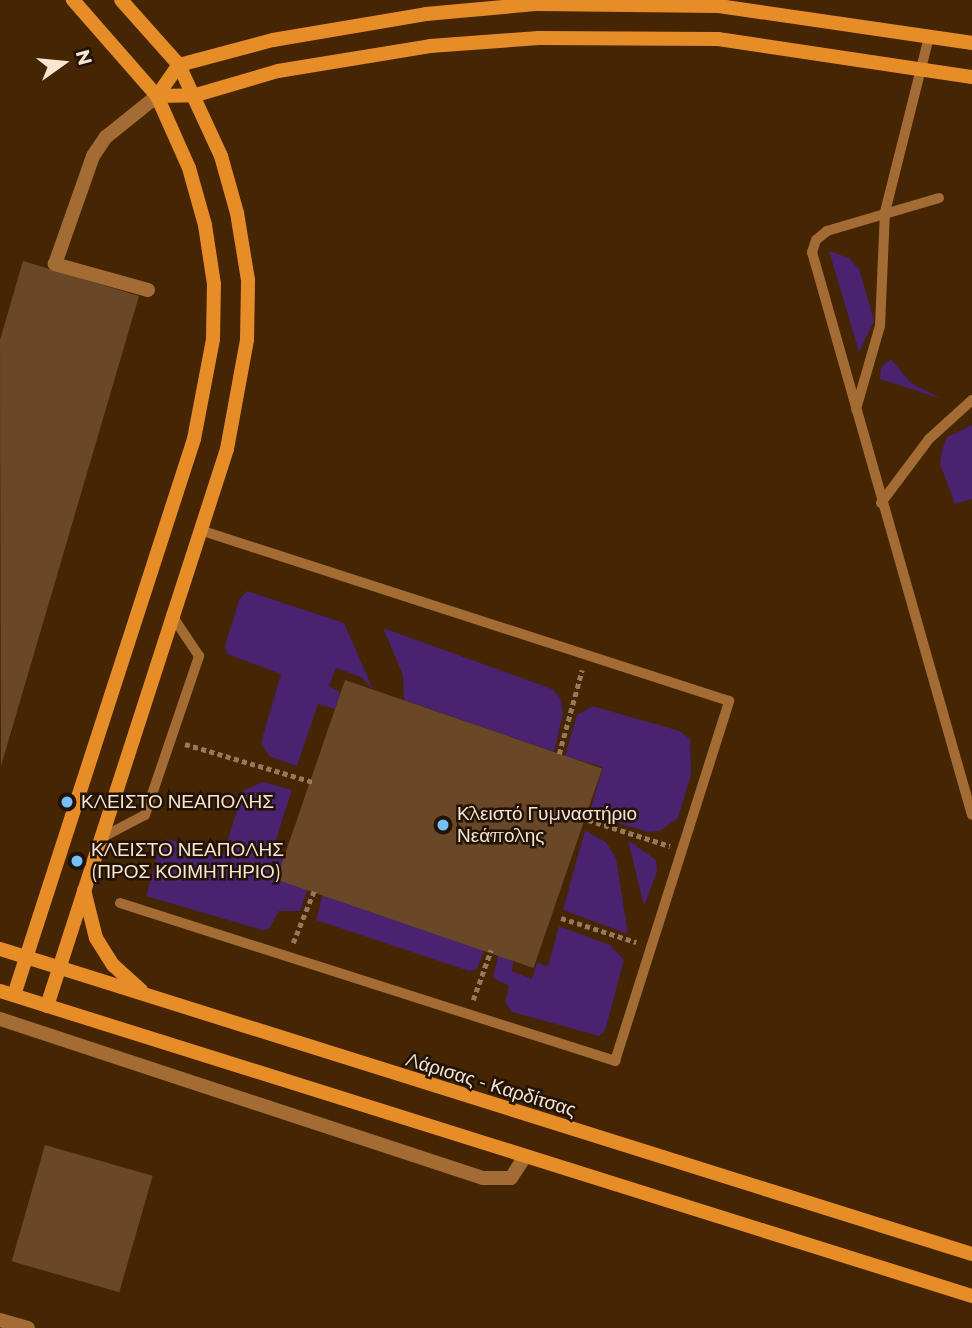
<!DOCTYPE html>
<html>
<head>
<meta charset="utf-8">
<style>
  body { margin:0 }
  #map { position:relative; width:972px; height:1328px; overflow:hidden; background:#452502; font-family:Montserrat,sans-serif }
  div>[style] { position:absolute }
  .green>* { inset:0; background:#492270 }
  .building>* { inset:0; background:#6a4827; transform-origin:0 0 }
  .path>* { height:4.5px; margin-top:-2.25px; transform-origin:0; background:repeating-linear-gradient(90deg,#94795d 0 5px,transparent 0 8.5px) }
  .lane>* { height:10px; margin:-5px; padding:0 5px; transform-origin:5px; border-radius:5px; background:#a46c35 }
  .street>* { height:14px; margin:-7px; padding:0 7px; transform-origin:7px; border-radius:7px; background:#a46c35 }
  .secondary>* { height:14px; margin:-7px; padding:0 7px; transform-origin:7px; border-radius:7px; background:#e78d28 }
  .dots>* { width:19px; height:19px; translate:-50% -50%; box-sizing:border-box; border:4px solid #211306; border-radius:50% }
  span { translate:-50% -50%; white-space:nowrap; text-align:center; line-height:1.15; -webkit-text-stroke:5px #211306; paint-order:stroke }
  .poi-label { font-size:19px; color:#fae5d3 }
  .left { translate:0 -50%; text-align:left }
  .street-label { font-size:19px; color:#fae5d3 }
  .north { position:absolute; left:28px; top:28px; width:70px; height:70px; -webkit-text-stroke:5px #211306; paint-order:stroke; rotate:75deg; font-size:19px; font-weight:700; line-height:28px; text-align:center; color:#fae5d3 }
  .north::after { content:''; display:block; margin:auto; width:24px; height:32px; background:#fae5d3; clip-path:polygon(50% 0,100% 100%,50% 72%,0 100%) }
</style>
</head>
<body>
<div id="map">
  <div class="green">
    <div style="clip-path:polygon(829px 251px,849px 258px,859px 269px,868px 299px,874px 321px,859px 352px)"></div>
    <div style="clip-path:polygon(891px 359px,911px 383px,942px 399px,880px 379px,881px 367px)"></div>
    <div style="clip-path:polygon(972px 425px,972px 499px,955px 504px,940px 464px,942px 450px,947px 437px)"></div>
    <div style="clip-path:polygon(247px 591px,344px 623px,373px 689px,361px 677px,336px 668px,329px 686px,340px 692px,335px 709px,318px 704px,297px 766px,269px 756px,261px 742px,281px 674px,227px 654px,225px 646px,239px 600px)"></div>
    <div style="clip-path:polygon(383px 628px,552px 689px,561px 699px,563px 714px,554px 752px,404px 700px,403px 675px)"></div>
    <div style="clip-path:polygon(592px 706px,680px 731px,690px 739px,691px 775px,678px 818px,660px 831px,648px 832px,589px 814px,603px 767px,565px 756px,577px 715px)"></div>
    <div style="clip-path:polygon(263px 782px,292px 790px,272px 852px,290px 857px,308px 889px,300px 911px,279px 911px,269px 929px,262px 930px,146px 896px,160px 845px,167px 839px,223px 854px,244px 790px)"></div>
    <div style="clip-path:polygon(585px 830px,606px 842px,616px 858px,628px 934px,563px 910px)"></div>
    <div style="clip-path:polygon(628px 840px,656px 860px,657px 872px,644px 906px)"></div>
    <div style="clip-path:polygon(323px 894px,485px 948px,477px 969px,469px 971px,316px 920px)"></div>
    <div style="clip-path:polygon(559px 926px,610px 945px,624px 960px,605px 1031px,599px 1036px,512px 1012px,505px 1002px,509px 986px,493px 978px,499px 952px,514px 957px,512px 971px,532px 979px,537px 963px,548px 966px)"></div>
  </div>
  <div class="building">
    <div style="clip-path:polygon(23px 261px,139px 296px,1px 766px,0 340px)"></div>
    <div style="left:345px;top:680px;width:272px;height:211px;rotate:19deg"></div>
    <div style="left:45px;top:1145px;width:112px;height:121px;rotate:16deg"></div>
  </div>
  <div class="path">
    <div style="left:185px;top:744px;width:134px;rotate:16.5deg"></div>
    <div style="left:559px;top:754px;width:87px;rotate:-74.7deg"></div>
    <div style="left:588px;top:820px;width:86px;rotate:17.6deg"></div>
    <div style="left:561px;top:918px;width:79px;rotate:17.7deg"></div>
    <div style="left:293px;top:943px;width:56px;rotate:-68deg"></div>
    <div style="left:473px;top:1000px;width:53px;rotate:-70.2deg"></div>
  </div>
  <div class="lane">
    <div style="left:939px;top:198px;width:117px;rotate:163.6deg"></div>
    <div style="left:827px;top:231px;width:14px;rotate:141deg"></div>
    <div style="left:816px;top:240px;width:13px;rotate:108deg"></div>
    <div style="left:812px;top:252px;width:585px;rotate:74.14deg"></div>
    <div style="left:856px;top:409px;width:86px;rotate:-73.9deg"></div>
    <div style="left:880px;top:326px;width:114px;rotate:-87.5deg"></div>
    <div style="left:885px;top:212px;width:180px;rotate:-75.9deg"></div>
    <div style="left:881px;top:503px;width:80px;rotate:-53.1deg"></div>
    <div style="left:929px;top:439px;width:58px;rotate:-42.2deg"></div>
    <div style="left:99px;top:839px;width:52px;rotate:-27.6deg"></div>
    <div style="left:145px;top:815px;width:168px;rotate:-71.2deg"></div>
    <div style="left:199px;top:656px;width:50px;rotate:-123.7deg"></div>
    <div style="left:120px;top:903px;width:520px;rotate:17.7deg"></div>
    <div style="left:615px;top:1061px;width:378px;rotate:-72.4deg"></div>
    <div style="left:729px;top:701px;width:556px;rotate:-162.09deg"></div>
  </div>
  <div class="street">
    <div style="left:148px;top:290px;width:97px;rotate:-164.4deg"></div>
    <div style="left:55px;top:264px;width:114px;rotate:-70.6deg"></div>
    <div style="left:93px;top:156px;width:23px;rotate:-56deg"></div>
    <div style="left:106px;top:137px;width:65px;rotate:-38.8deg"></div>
    <div style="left:0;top:1019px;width:508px;rotate:18.22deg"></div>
    <div style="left:483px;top:1178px;width:28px"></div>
    <div style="left:511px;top:1178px;width:24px;rotate:-57deg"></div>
    <div style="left:0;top:1320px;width:29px;rotate:16deg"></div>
  </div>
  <div class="secondary">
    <div style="left:157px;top:96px;width:38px;rotate:-55deg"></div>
    <div style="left:179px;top:65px;width:97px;rotate:-14.9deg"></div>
    <div style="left:273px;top:40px;width:155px;rotate:-9.6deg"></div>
    <div style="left:426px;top:14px;width:110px;rotate:-5.2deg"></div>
    <div style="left:536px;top:4px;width:183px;rotate:0.6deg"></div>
    <div style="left:719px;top:6px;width:256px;rotate:8.3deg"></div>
    <div style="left:157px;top:96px;width:39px;rotate:-1deg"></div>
    <div style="left:196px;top:95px;width:85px;rotate:-16.3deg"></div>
    <div style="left:278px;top:71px;width:154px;rotate:-9.3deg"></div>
    <div style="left:430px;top:46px;width:109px;rotate:-4.2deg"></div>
    <div style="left:539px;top:38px;width:179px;rotate:0.3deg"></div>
    <div style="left:718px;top:39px;width:257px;rotate:8.5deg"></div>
    <div style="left:84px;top:890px;width:49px;rotate:76deg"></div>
    <div style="left:96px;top:938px;width:32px;rotate:58deg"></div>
    <div style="left:113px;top:965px;width:38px;rotate:42deg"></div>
    <div style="left:0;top:949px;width:1019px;rotate:17.42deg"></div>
    <div style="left:0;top:991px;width:1019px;rotate:17.42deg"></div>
    <div style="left:14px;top:995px;width:584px;rotate:-72.06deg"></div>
    <div style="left:194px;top:439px;width:102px;rotate:-79.2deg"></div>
    <div style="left:213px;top:339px;width:55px;rotate:-89deg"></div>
    <div style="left:214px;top:284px;width:60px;rotate:-98.7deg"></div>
    <div style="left:205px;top:225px;width:59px;rotate:-105.7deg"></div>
    <div style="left:189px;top:168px;width:79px;rotate:-114deg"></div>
    <div style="left:157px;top:96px;width:128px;rotate:-131.2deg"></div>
    <div style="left:47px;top:1006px;width:585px;rotate:-72.09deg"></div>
    <div style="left:227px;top:449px;width:111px;rotate:-79.6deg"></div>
    <div style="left:247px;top:340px;width:60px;rotate:-89deg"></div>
    <div style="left:248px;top:280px;width:68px;rotate:-99.3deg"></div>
    <div style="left:237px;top:213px;width:59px;rotate:-105.7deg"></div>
    <div style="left:221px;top:156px;width:100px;rotate:-114.8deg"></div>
    <div style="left:179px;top:65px;width:87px;rotate:-131.7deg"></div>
  </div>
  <div class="dots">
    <div style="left:67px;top:802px;background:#77bff7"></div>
    <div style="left:443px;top:825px;background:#77bff7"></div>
    <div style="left:77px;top:861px;background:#77bff7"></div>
  </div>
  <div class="poi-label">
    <span class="left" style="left:81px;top:802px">ΚΛΕΙΣΤΟ ΝΕΑΠΟΛΗΣ</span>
    <span class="left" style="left:457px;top:825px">Κλειστό Γυμναστήριο<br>Νεάπολης</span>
    <span class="left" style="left:91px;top:861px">ΚΛΕΙΣΤΟ ΝΕΑΠΟΛΗΣ<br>(ΠΡΟΣ ΚΟΙΜΗΤΗΡΙΟ)</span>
  </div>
  <div class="street-label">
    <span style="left:491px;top:1085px;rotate:17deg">Λάρισας - Καρδίτσας</span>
  </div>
  <div class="north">N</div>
</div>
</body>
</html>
